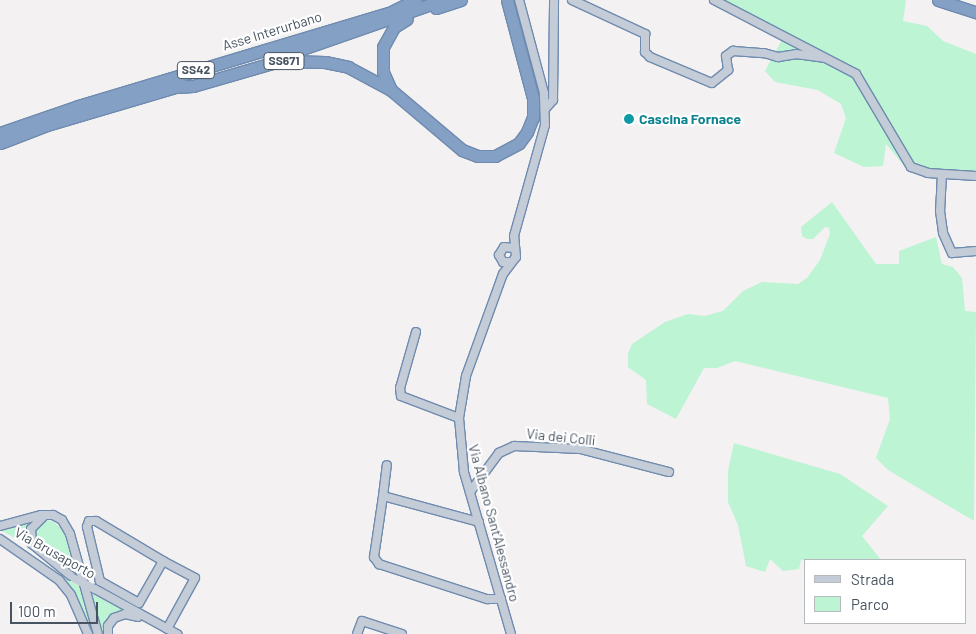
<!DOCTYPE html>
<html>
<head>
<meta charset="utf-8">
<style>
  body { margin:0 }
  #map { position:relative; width:976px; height:634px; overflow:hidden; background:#f3f1f1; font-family:Barlow,sans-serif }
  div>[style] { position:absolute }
  .green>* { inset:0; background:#bcf4d4 }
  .roads { filter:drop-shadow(1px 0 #6f8baf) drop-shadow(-1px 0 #6f8baf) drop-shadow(0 1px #6f8baf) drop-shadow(0 -1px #6f8baf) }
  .minor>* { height:8px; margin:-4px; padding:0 4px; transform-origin:4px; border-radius:4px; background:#c3ccd7 }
  .highway>* { height:11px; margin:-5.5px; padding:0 5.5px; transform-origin:5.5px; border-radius:5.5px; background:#84a0c4 }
  .minor-bridge>* { height:8px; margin:-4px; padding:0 4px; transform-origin:4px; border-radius:4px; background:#c3ccd7 }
  .dots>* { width:14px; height:14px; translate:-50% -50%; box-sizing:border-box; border:2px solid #fff; border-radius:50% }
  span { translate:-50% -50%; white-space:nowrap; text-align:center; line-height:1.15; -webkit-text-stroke:4.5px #fff; paint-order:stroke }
  .shield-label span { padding:1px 4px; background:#fff; border:1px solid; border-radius:4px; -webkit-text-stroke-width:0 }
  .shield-label { font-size:12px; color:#475360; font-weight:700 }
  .street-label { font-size:14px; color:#475360 }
  .culture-label { font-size:14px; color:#0d838f; font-weight:700 }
  .left { translate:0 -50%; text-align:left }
  .legend { position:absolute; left:804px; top:559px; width:162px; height:65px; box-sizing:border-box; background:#fff; border:1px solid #b5babf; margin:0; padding:6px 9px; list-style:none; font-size:15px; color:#475360 }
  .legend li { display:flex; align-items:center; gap:10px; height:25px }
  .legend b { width:25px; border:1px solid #b5babf }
  .scale { position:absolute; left:10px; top:602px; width:88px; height:22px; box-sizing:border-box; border:2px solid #475360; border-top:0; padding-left:6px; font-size:15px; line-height:18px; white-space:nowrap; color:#475360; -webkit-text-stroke:4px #fff; paint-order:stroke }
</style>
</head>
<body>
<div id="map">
  <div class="green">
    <div style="clip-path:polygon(717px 0,906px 0,903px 21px,927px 26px,943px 41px,976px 54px,976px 175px,956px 170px,941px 172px,906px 168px,886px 144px,883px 166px,864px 167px,834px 153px,846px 118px,841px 104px,818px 90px,775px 82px,765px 71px,784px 36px)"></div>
    <div style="clip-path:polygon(832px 202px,876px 264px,899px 264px,899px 251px,936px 237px,942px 264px,953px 267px,962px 278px,965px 311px,976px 312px,974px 521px,888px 470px,876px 458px,890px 419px,888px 398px,735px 361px,717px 368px,704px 368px,676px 419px,647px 404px,646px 380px,628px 367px,628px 354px,632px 344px,665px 322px,688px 314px,704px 316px,723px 311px,743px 291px,762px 282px,798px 284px,807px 278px,820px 260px,830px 234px,829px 228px,825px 227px,813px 239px,807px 239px,802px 236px,801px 227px)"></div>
    <div style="clip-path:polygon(734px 443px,840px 474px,888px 506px,862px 536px,881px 560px,801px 560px,799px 569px,783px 571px,770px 559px,765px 572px,746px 566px,738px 525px,728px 502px,728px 471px)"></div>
    <div style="clip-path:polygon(33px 520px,28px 532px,29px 546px,0 530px)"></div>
    <div style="clip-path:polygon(50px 520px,63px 529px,75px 573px,42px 551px,33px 540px,35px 526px)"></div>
    <div style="clip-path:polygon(60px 575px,79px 586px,93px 634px,90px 634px)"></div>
    <div style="clip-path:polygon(91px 593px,124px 611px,105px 634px,102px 634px)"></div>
  </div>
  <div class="roads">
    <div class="minor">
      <div style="left:572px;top:0;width:81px;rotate:25deg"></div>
      <div style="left:645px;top:34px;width:18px;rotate:90deg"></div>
      <div style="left:645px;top:52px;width:7px;rotate:45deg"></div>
      <div style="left:650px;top:57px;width:67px;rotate:22.8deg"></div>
      <div style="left:712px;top:83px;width:21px;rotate:-39deg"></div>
      <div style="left:728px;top:70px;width:14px;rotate:-98deg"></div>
      <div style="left:726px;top:56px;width:9px;rotate:-36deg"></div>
      <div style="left:733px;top:51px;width:31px;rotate:4deg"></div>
      <div style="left:764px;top:53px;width:15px;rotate:16deg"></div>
      <div style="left:778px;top:57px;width:18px;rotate:-9deg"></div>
      <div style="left:796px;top:54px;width:28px;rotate:8deg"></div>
      <div style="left:714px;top:0;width:160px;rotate:27.5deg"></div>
      <div style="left:856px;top:74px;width:108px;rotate:59.4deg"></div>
      <div style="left:911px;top:167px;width:18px;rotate:19deg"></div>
      <div style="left:928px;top:173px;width:48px;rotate:3.6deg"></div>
      <div style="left:545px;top:109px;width:12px;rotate:-48deg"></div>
      <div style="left:553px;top:100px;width:100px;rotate:-89.4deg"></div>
      <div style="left:942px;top:174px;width:37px;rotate:93deg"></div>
      <div style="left:940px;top:211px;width:22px;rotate:82deg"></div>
      <div style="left:943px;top:233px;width:22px;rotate:66deg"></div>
      <div style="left:952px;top:253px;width:24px;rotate:-5deg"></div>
      <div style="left:511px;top:262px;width:8px;rotate:180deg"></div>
      <div style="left:503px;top:262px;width:8px;rotate:-120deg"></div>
      <div style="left:499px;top:255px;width:9px;rotate:-58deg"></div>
      <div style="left:504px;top:247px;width:10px;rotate:6deg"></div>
      <div style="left:416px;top:332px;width:58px;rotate:105.9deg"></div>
      <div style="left:400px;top:388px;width:8px;rotate:83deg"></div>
      <div style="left:401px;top:396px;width:62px;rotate:20.8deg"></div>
      <div style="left:470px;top:492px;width:49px;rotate:-53.4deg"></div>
      <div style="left:499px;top:453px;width:17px;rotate:-25deg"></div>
      <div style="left:514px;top:446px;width:66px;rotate:2.6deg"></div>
      <div style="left:580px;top:449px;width:92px;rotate:14.5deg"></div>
      <div style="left:383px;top:496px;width:31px;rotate:-83deg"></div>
      <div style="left:44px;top:516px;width:18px;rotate:135deg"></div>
      <div style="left:31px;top:529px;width:15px;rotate:86deg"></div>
      <div style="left:32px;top:544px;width:50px;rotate:39.4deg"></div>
      <div style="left:89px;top:521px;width:7px"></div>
      <div style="left:96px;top:521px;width:78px;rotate:30.8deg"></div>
      <div style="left:163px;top:561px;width:48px;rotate:119.7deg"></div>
      <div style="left:139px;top:603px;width:45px;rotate:-150.6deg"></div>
      <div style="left:100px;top:581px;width:56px;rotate:-103.5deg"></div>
      <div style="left:87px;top:527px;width:6px;rotate:-72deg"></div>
      <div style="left:479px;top:522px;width:99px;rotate:-164.8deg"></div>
      <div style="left:383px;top:496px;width:62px;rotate:98.4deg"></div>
      <div style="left:374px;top:557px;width:9px;rotate:54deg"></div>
      <div style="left:379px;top:564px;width:114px;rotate:18deg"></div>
      <div style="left:487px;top:599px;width:14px"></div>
      <div style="left:0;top:526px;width:42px;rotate:-15deg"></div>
      <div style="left:41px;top:515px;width:12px"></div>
      <div style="left:53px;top:515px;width:10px;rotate:29deg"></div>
      <div style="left:62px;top:520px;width:16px;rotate:60deg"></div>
      <div style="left:70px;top:534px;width:104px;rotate:74.4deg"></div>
      <div style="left:0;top:539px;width:72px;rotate:34.8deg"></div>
      <div style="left:59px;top:580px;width:19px;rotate:51deg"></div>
      <div style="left:71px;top:595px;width:43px;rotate:66.4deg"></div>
      <div style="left:163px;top:561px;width:36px;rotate:28deg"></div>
      <div style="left:195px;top:578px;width:58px;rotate:118.8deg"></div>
      <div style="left:95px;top:589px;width:94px;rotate:28.8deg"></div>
      <div style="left:108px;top:634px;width:8px;rotate:-90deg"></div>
      <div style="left:108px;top:626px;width:10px;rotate:-53deg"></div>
      <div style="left:114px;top:618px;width:12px;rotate:-20deg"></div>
      <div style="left:125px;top:614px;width:13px;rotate:13deg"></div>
      <div style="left:357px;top:634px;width:14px;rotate:-69deg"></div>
      <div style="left:362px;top:621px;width:42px;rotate:18deg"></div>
      <div style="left:511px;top:634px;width:169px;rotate:-106.2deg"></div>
      <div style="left:464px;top:472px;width:54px;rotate:-95.3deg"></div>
      <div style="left:459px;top:418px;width:43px;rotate:-80.5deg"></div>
      <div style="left:466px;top:376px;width:109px;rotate:-70.1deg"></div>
      <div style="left:503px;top:274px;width:21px;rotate:-53deg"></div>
      <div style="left:516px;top:257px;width:21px;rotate:-95deg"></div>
      <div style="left:514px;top:236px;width:115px;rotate:-74.4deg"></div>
      <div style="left:545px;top:125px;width:32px;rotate:-92deg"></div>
      <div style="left:544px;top:93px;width:96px;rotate:-105deg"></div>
    </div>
    <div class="highway">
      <div style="left:938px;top:0;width:40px;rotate:18deg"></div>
      <div style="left:436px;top:8px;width:26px;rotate:-18deg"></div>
      <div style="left:393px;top:11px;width:25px;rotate:-26deg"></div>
      <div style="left:279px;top:57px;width:174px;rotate:-19.2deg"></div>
      <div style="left:175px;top:87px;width:18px;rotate:-3deg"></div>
      <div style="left:193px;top:86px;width:90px;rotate:-16.2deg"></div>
      <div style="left:279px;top:61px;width:46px;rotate:1.2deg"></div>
      <div style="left:325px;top:62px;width:24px;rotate:12deg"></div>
      <div style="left:348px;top:67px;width:49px;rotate:28.1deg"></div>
      <div style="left:391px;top:90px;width:93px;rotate:40.2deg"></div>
      <div style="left:462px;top:150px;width:17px;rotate:21deg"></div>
      <div style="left:478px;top:156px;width:17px"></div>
      <div style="left:495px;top:156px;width:27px;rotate:-28deg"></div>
      <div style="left:519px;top:143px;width:14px;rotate:-54deg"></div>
      <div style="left:527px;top:132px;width:16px;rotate:-68deg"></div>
      <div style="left:533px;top:117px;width:19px;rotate:-90deg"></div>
      <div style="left:533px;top:98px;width:101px;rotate:-104.9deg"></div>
      <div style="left:391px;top:90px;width:20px;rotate:-114deg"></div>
      <div style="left:383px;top:72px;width:25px;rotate:-90deg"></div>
      <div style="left:383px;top:47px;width:23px;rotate:-61deg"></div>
      <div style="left:394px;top:27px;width:15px;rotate:-32deg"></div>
      <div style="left:0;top:133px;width:83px;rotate:-19.1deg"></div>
      <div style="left:78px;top:106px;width:335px;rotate:-16.7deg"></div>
      <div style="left:0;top:143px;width:50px;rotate:-21deg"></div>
      <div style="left:47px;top:125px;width:141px;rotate:-16.5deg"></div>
    </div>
  </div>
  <div class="minor-bridge">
    <div style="left:75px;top:579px;width:22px;rotate:27deg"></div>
  </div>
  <div class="dots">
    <div style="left:629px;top:119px;background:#0f9aa8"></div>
  </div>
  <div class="shield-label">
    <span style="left:284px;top:61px">SS671</span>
    <span style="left:196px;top:70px">SS42</span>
  </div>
  <div class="street-label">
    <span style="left:272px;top:31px;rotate:-17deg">Asse Interurbano</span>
    <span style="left:561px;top:437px;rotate:6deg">Via dei Colli</span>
    <span style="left:494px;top:523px;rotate:75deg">Via Albano Sant'Alessandro</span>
    <span style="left:55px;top:553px;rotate:29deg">Via Brusaporto</span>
  </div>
  <div class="culture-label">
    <span class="left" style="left:639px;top:119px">Cascina Fornace</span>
  </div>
  <ul class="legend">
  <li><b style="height:6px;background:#c3ccd7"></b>Strada</li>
  <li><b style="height:14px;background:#bcf4d4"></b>Parco</li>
  </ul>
  <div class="scale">100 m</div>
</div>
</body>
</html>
